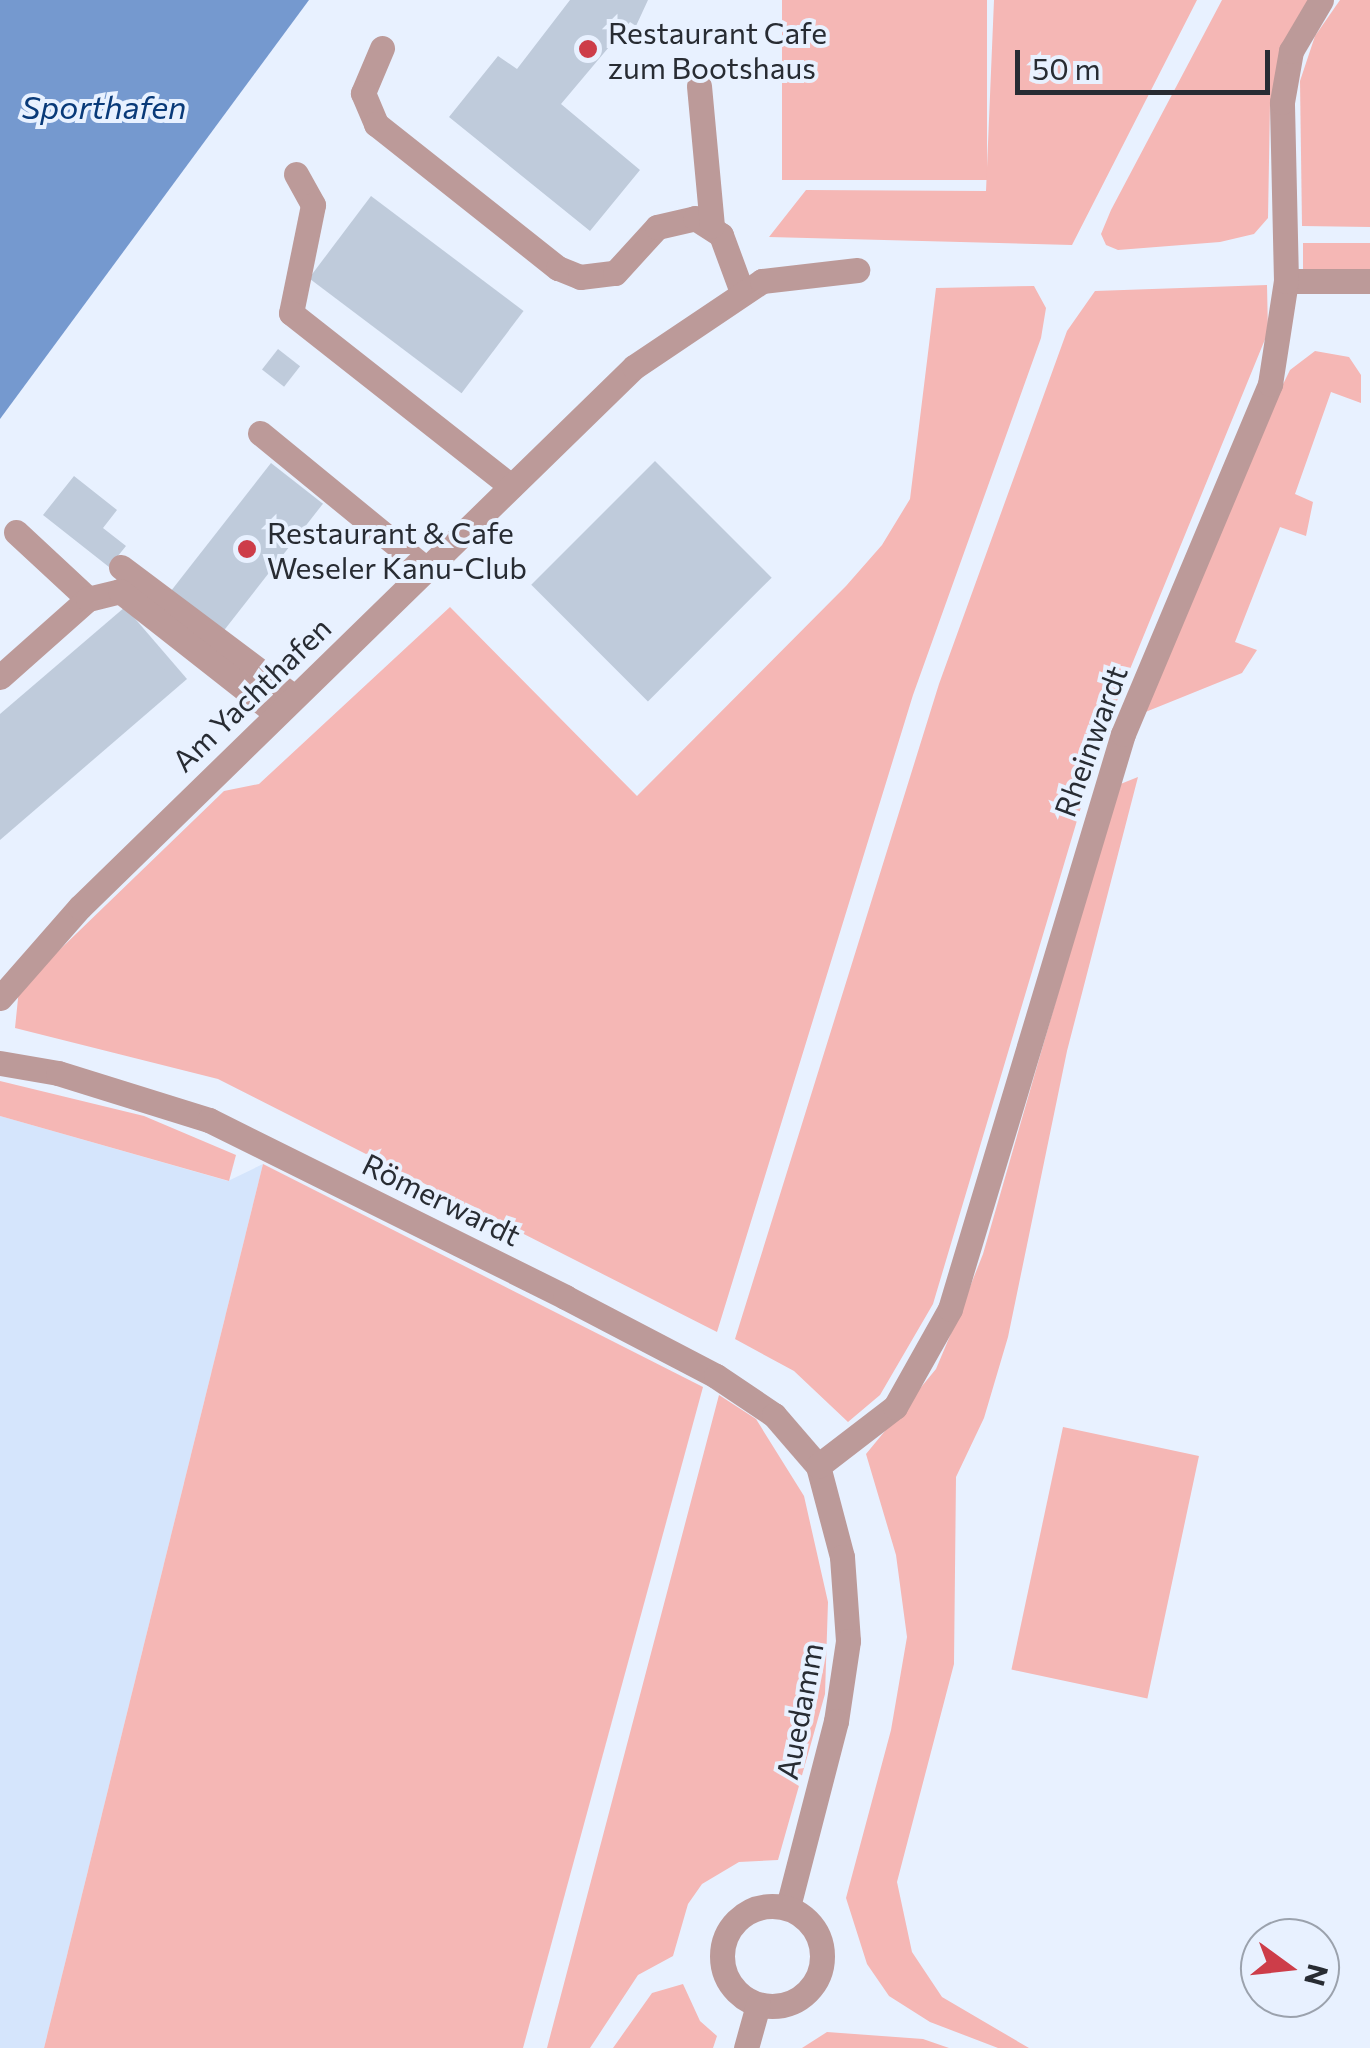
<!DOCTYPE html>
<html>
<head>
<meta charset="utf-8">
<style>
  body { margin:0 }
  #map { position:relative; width:1370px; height:2048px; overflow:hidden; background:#e8f1ff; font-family:Commissioner,sans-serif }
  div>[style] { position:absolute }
  .built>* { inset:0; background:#d5e5fc }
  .green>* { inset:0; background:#f5b7b5; transform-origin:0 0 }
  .water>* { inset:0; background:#7599cf }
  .building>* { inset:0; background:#bfcbdb; transform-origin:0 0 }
  .minor>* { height:25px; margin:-12.5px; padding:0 12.5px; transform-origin:12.5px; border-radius:12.5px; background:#bc9a99 }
  .minor>.ring { margin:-12.5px; padding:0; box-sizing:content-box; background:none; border:25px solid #bc9a99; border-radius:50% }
  .dots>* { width:28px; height:28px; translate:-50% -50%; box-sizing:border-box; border:5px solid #e8f1ff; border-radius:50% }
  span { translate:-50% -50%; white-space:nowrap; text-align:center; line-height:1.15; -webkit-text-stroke:8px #e8f1ff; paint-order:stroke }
  .poi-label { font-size:30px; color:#282c33 }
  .left { translate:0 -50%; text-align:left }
  .street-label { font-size:30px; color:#282c33 }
  .water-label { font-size:32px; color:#093a79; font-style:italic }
  .north { position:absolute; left:1240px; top:1918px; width:100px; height:100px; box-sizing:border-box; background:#e8f1ff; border:2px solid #9ba2ad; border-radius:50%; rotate:105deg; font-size:28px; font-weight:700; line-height:40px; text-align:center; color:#282c33 }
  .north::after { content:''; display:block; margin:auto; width:35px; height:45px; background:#cd3d49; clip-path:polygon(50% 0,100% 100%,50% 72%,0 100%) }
  .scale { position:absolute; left:1015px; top:50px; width:255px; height:45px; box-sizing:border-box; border:5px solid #282c33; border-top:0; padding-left:12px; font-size:30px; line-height:35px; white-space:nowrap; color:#282c33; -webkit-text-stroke:8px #e8f1ff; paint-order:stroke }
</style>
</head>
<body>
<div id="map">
  <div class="built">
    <div style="clip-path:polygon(0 1116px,228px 1181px,263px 1164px,44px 2048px,0 2048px)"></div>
  </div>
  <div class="green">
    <div style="left:782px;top:0;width:205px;height:180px"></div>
    <div style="clip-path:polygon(994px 0,1197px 0,1072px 245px,769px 237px,806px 190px,986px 191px)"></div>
    <div style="clip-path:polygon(1222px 0,1311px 0,1270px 104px,1268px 218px,1254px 234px,1220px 242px,1118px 250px,1106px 245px,1101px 234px,1111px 210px)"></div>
    <div style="clip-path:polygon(1340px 0,1370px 0,1370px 227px,1302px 226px,1300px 81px,1315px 36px)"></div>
    <div style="left:1303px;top:243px;width:67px;height:28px"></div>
    <div style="clip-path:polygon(1267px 285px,1268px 332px,1101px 740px,933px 1304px,880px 1395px,848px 1422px,794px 1371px,735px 1339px,939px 684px,1067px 331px,1095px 291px)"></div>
    <div style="clip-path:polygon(1034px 286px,1046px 308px,1041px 338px,913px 695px,717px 1332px,218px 1079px,15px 1028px,19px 989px,224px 791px,259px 784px,450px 607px,637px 796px,846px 586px,882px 545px,910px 499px,936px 288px)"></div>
    <div style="clip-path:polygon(1315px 351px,1349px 357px,1361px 375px,1361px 403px,1331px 392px,1295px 494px,1313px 502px,1306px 536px,1280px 527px,1235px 642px,1257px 650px,1242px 673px,1143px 713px,1256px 439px,1290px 370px)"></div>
    <div style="clip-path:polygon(1138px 777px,1067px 1051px,1008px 1337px,984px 1418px,956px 1477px,954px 1664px,897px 1882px,912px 1952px,942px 1997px,1029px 2048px,998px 2048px,930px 2022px,889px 1996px,867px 1964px,846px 1898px,891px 1730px,907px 1637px,896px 1555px,866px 1454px,936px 1369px,960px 1312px,983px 1254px,1118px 785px)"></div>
    <div style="clip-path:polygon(0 1081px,144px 1116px,236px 1155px,229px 1181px,0 1116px)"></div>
    <div style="clip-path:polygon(263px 1164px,703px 1387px,523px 2048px,44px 2048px)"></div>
    <div style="clip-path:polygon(719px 1395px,756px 1419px,804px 1496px,828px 1602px,825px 1694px,778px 1860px,739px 1862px,702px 1884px,688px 1904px,673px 1956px,638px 1975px,590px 2048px,547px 2048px)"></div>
    <div style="left:1063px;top:1427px;width:139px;height:248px;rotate:12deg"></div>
    <div style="clip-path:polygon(683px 1984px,700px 2021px,717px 2036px,713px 2048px,613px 2048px,652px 1993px)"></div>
    <div style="clip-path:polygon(827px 2032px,923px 2039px,949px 2048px,802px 2048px)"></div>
  </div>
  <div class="water">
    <div style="clip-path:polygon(0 0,309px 0,0 419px)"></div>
  </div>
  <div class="building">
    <div style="clip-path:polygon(570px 0,648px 0,636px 26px,630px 22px,561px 104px,640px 170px,590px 231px,449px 117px,498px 56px,517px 69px)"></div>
    <div style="left:371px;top:196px;width:191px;height:103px;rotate:37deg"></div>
    <div style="left:278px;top:349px;width:28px;height:26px;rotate:38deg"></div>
    <div style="left:655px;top:461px;width:165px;height:175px;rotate:45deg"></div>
    <div style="left:271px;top:463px;width:66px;height:166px;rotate:38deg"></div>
    <div style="clip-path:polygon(74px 476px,117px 510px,103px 528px,126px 546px,109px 567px,43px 515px)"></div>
    <div style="clip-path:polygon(125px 607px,187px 679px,0 840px,0 714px)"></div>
  </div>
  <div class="minor">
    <div style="left:382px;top:48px;width:49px;rotate:112.9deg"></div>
    <div style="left:363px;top:93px;width:34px;rotate:67deg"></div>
    <div style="left:376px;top:124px;width:232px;rotate:38.4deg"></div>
    <div style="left:558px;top:268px;width:24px;rotate:22deg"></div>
    <div style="left:580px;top:277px;width:35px;rotate:-7deg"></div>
    <div style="left:615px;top:273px;width:62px;rotate:-47.6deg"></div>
    <div style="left:657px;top:227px;width:39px;rotate:-13deg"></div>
    <div style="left:695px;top:218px;width:31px;rotate:33deg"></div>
    <div style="left:721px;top:235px;width:61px;rotate:69.8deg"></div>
    <div style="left:699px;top:86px;width:140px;rotate:84.7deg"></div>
    <div style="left:296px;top:174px;width:35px;rotate:61deg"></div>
    <div style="left:313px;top:205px;width:110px;rotate:101.5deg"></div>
    <div style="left:291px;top:313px;width:280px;rotate:38.2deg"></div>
    <div style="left:1286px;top:281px;width:84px"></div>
    <div style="left:260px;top:433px;width:213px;rotate:39.3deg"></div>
    <div style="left:16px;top:532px;width:98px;rotate:42.9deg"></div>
    <div style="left:121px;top:567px;width:216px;rotate:36.9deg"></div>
    <div style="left:0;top:677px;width:118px;rotate:-41.6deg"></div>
    <div style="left:88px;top:599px;width:33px;rotate:-14deg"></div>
    <div style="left:120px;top:591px;width:199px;rotate:38.1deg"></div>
    <div style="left:0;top:998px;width:121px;rotate:-48.7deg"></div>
    <div style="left:80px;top:907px;width:774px;rotate:-44.27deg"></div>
    <div style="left:634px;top:367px;width:154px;rotate:-33.9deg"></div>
    <div style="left:762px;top:281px;width:96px;rotate:-6.6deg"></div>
    <div style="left:0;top:1063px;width:59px;rotate:9.8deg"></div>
    <div style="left:58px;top:1073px;width:158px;rotate:17.3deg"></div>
    <div style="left:209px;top:1120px;width:398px;rotate:26.4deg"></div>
    <div style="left:565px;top:1297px;width:170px;rotate:27.6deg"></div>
    <div style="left:716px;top:1376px;width:70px;rotate:33.9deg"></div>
    <div style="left:774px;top:1415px;width:67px;rotate:49.2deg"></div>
    <div style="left:818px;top:1466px;width:94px;rotate:75.2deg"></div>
    <div style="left:842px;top:1557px;width:84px;rotate:85.9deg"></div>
    <div style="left:848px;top:1641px;width:81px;rotate:98.5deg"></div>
    <div style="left:836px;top:1721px;width:192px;rotate:104.5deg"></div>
    <div style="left:818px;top:1466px;width:97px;rotate:-37.5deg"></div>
    <div style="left:895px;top:1407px;width:112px;rotate:-60.7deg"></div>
    <div style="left:950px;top:1309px;width:600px;rotate:-73.26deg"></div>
    <div style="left:1123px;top:734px;width:380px;rotate:-67.2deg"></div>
    <div style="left:1270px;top:384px;width:104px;rotate:-81.2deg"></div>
    <div style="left:1286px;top:281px;width:179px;rotate:-91.3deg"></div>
    <div style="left:1282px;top:102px;width:52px;rotate:-80deg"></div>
    <div style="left:1291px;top:51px;width:59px;rotate:-59.5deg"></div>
    <div class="ring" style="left:722px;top:1906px;width:75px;height:75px"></div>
    <div style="left:746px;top:2048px;width:45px;rotate:-74.4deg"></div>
  </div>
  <div class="dots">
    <div style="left:588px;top:49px;background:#cd3d49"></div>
    <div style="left:247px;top:549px;background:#cd3d49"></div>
  </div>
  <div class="poi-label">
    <span class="left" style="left:608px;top:49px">Restaurant Cafe<br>zum Bootshaus</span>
    <span class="left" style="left:267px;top:549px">Restaurant &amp; Cafe<br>Weseler Kanu-Club</span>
  </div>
  <div class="street-label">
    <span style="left:251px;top:694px;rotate:-44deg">Am Yachthafen</span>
    <span style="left:1090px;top:741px;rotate:-70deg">Rheinwardt</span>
    <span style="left:442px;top:1199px;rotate:26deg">Römerwardt</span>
    <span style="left:799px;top:1711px;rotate:-79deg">Auedamm</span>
  </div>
  <div class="water-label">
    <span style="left:104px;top:106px">Sporthafen</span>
  </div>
  <div class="north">N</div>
  <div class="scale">50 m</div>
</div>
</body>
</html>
